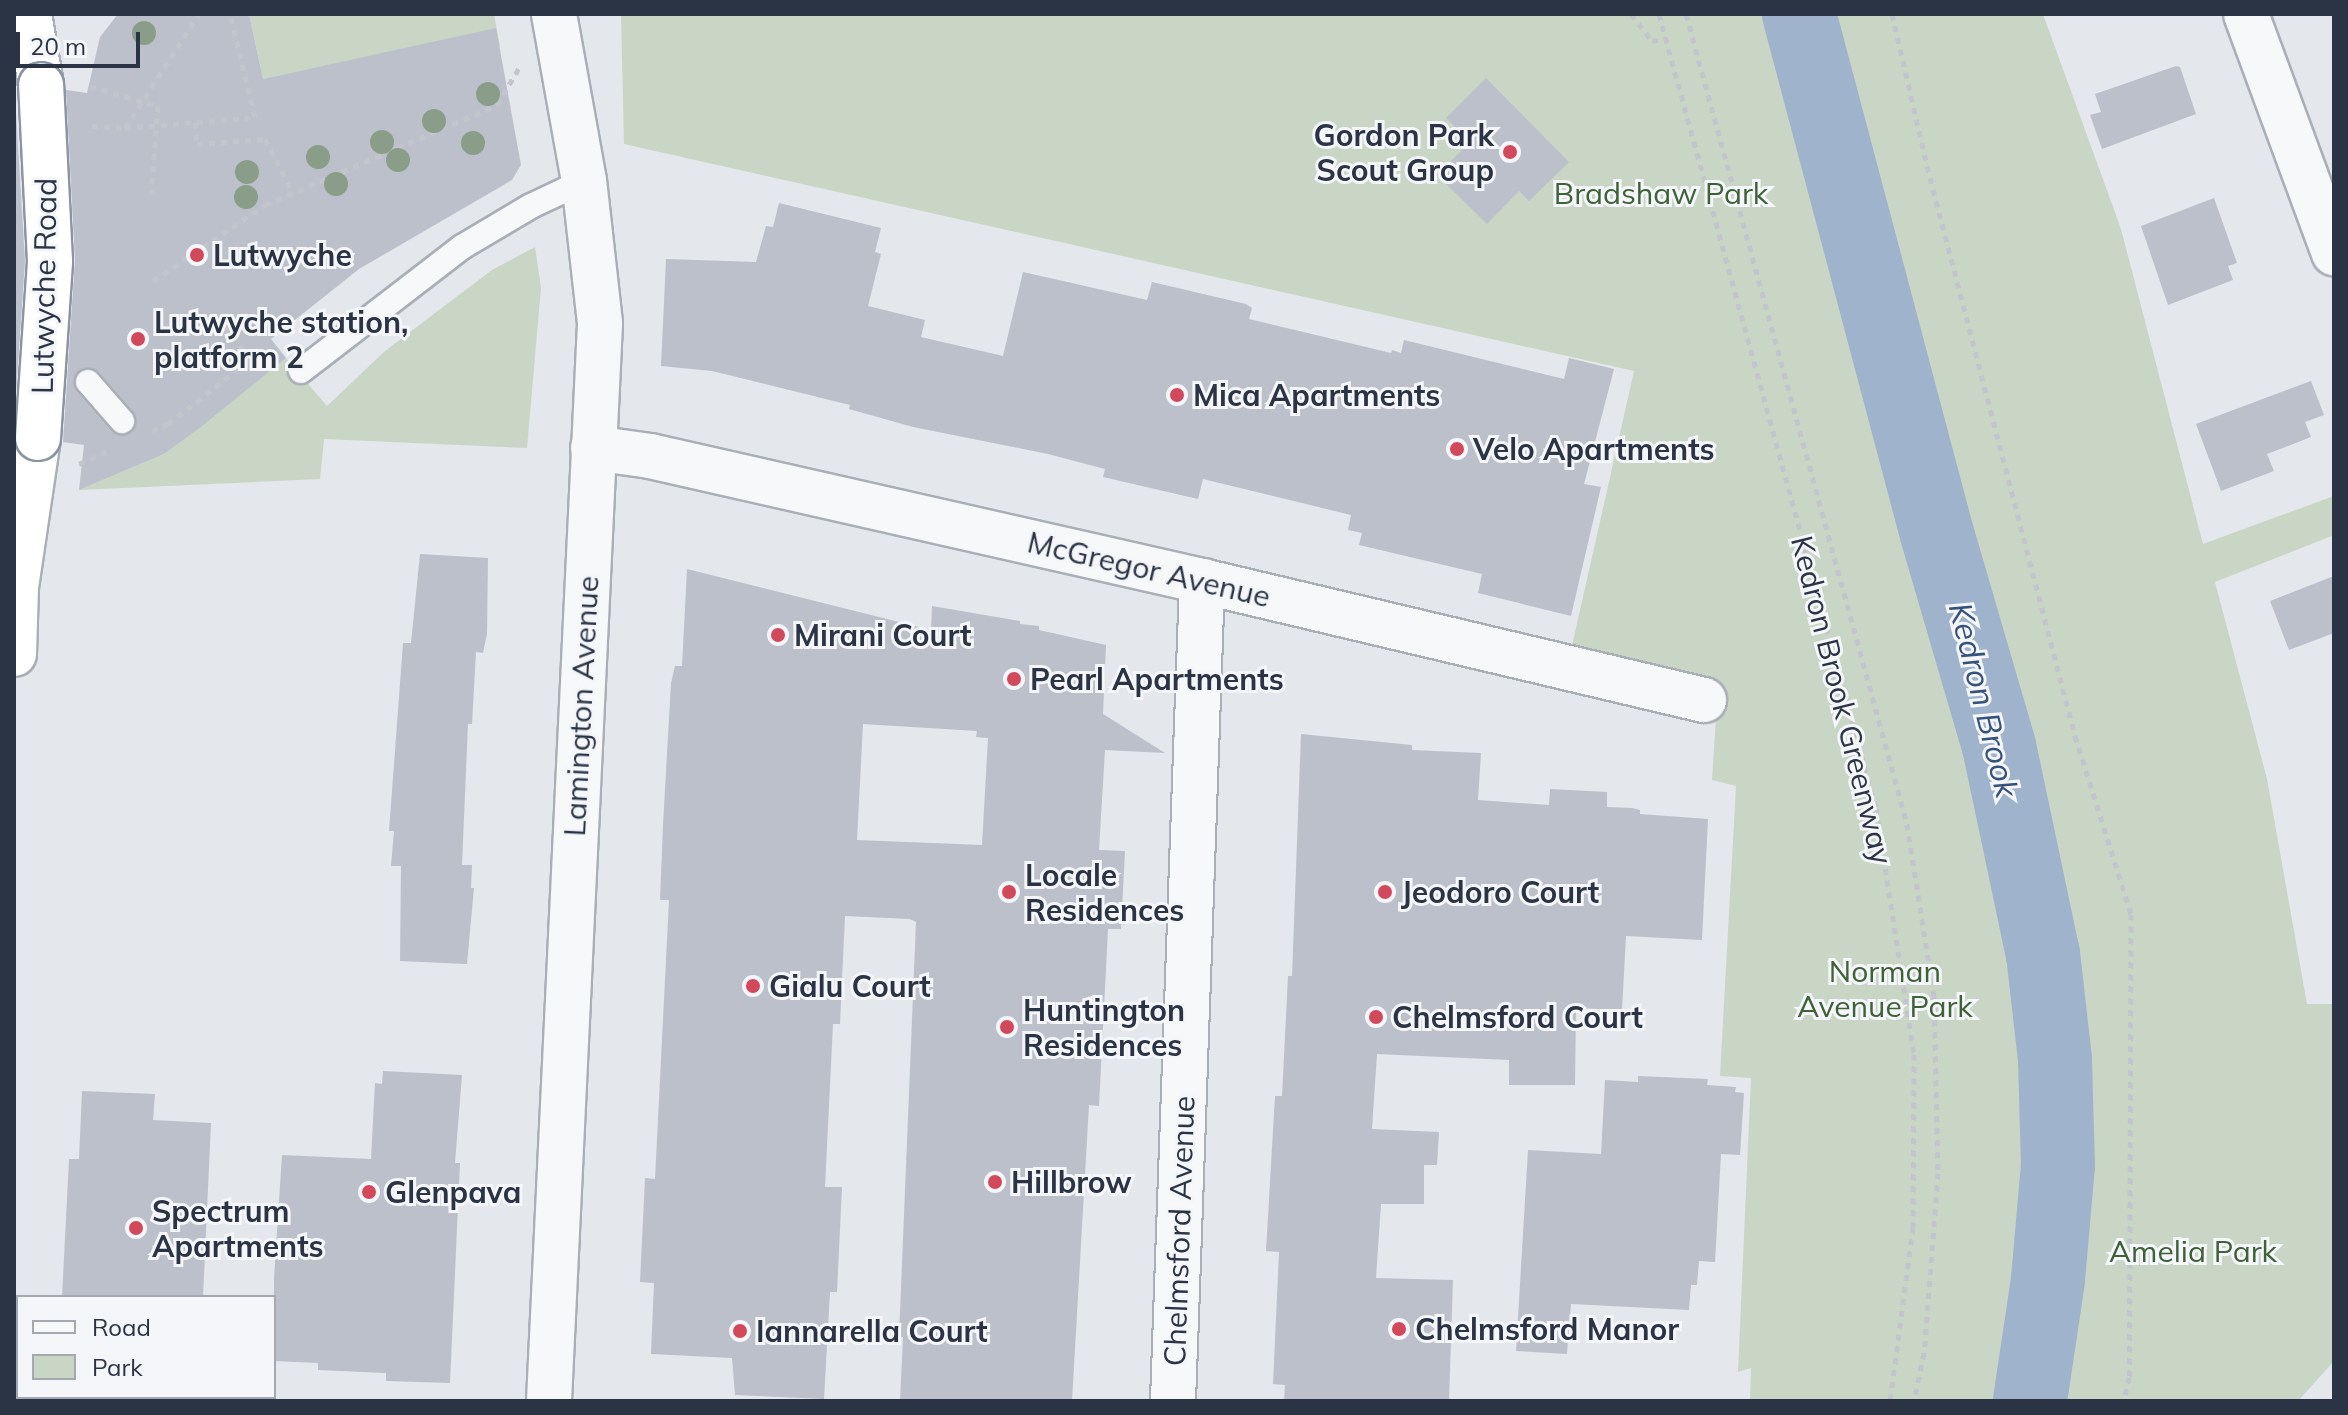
<!DOCTYPE html>
<html>
<head>
<meta charset="utf-8">
<style>
  body { margin:0 }
  #map { position:relative; width:2348px; height:1415px; overflow:hidden; background:#e4e7ec; font-family:Mulish,sans-serif }
  div>[style] { position:absolute }
  .green>* { inset:0; background:#c9d6c5 }
  .river>* { height:74px; margin:-37px; padding:0 37px; transform-origin:37px; border-radius:37px; background:#9fb4cc }
  .building>* { inset:0; background:#bbc0ca }
  .path>* { height:5px; margin-top:-2.5px; transform-origin:0; background:repeating-linear-gradient(90deg,#c2c5cb 0 6px,transparent 0 12px) }
  .roads { filter:drop-shadow(2px 0 #a9aeb7) drop-shadow(-2px 0 #a9aeb7) drop-shadow(0 2px #a9aeb7) drop-shadow(0 -2px #a9aeb7) }
  .service>* { height:24px; margin:-12px; padding:0 12px; transform-origin:12px; border-radius:12px; background:#f7f8fa }
  .minor>* { height:44px; margin:-22px; padding:0 22px; transform-origin:22px; border-radius:22px; background:#f7f8fa }
  .trunk>* { height:44px; margin:-22px; padding:0 22px; transform-origin:22px; border-radius:22px; background:#fff }
  .path-bridge>* { height:5px; margin-top:-2.5px; transform-origin:0; background:repeating-linear-gradient(90deg,#c2c5cb 0 6px,transparent 0 12px) }
  .bridges { filter:drop-shadow(2px 0 #8b94a3) drop-shadow(-2px 0 #8b94a3) drop-shadow(0 2px #8b94a3) drop-shadow(0 -2px #8b94a3) }
  .trunk-bridge>* { height:44px; margin:-22px; padding:0 22px; transform-origin:22px; border-radius:22px; background:#fff }
  .trees>* { width:24px; height:24px; margin:-12px; border-radius:50%; background:#899d89 }
  .dots>* { width:22px; height:22px; translate:-50% -50%; box-sizing:border-box; border:4px solid #f4f6f9; border-radius:50% }
  span { translate:-50% -50%; white-space:nowrap; text-align:center; line-height:1.15; -webkit-text-stroke:6px #f4f6f9; paint-order:stroke }
  .poi-label { font-size:30px; color:#2b3445; font-weight:700 }
  .right { translate:-100% -50%; text-align:right }
  .left { translate:0 -50%; text-align:left }
  .park-label { font-size:30px; color:#3f6138 }
  .street-label { font-size:30px; color:#2b3445 }
  .water-label { font-size:32px; color:#34527a; font-style:italic }
  .frame { position:absolute; inset:0; border:16px solid #2b3445; pointer-events:none }
  .legend { position:absolute; left:16px; top:1295px; width:260px; height:104px; box-sizing:border-box; background:#f4f6f9; border:2px solid #a4a8b1; margin:0; padding:10px 14px; list-style:none; font-size:24px; color:#2b3445 }
  .legend li { display:flex; align-items:center; gap:16px; height:40px }
  .legend b { width:40px; border:2px solid #a4a8b1 }
  .scale { position:absolute; left:16px; top:32px; width:124px; height:36px; box-sizing:border-box; border:4px solid #2b3445; border-top:0; padding-left:10px; font-size:24px; line-height:28px; white-space:nowrap; color:#2b3445; -webkit-text-stroke:6px #f4f6f9; paint-order:stroke }
</style>
</head>
<body>
<div id="map">
  <div class="green">
    <div style="clip-path:polygon(249px 14px,494px 14px,500px 46px,397px 107px,385px 53px,263px 79px)"></div>
    <div style="clip-path:polygon(621px 14px,2043px 14px,2121px 229px,2203px 544px,2334px 496px,2334px 535px,2215px 582px,2267px 779px,2307px 1004px,2334px 1004px,2334px 1361px,2298px 1401px,1750px 1401px,1751px 1368px,1738px 1372px,1751px 1078px,1720px 1076px,1736px 786px,1712px 780px,1718px 687px,1571px 650px,1634px 371px,624px 144px)"></div>
    <div style="clip-path:polygon(535px 247px,541px 288px,527px 448px,324px 439px,320px 479px,79px 490px,164px 454px,286px 358px,327px 406px,385px 351px,439px 310px,492px 270px)"></div>
  </div>
  <div class="river">
    <div style="left:1799px;top:14px;width:538px;rotate:75.14deg"></div>
    <div style="left:1937px;top:534px;width:221px;rotate:73.7deg"></div>
    <div style="left:1999px;top:746px;width:213px;rotate:78.1deg"></div>
    <div style="left:2043px;top:954px;width:107px;rotate:83.5deg"></div>
    <div style="left:2055px;top:1060px;width:105px;rotate:88.4deg"></div>
    <div style="left:2058px;top:1165px;width:115px;rotate:95deg"></div>
    <div style="left:2048px;top:1280px;width:122px;rotate:98.5deg"></div>
  </div>
  <div class="building">
    <div style="clip-path:polygon(evenodd,118px 14px,249px 14px,263px 79px,496px 28px,521px 165px,512px 180px,359px 269px,271px 339px,286px 358px,202px 426px,164px 454px,79px 490px,84px 445px,63px 442px,75px 260px,66px 90px,87px 93px,100px 37px,118px 14px,84px 368px,99px 372px,133px 411px,136px 425px,131px 433px,118px 435px,111px 431px,77px 392px,74px 378px,84px 368px)"></div>
    <div style="clip-path:polygon(2176px 66px,2180px 67px,2196px 114px,2102px 149px,2090px 115px,2101px 112px,2095px 94px)"></div>
    <div style="clip-path:polygon(1486px 78px,1569px 162px,1529px 201px,1519px 191px,1487px 224px,1437px 175px,1470px 142px,1446px 118px)"></div>
    <div style="clip-path:polygon(14px 80px,25px 261px,14px 422px)"></div>
    <div style="clip-path:polygon(2214px 198px,2237px 263px,2228px 266px,2233px 280px,2168px 305px,2141px 226px)"></div>
    <div style="clip-path:polygon(779px 203px,881px 228px,875px 252px,881px 254px,868px 306px,925px 320px,921px 337px,1003px 356px,1023px 272px,1147px 300px,1152px 282px,1246px 304px,1252px 308px,1249px 319px,1391px 353px,1392px 350px,1401px 353px,1404px 340px,1564px 379px,1569px 358px,1614px 369px,1584px 484px,1601px 487px,1571px 616px,1478px 593px,1482px 574px,1359px 545px,1362px 533px,1348px 530px,1351px 515px,1203px 479px,1198px 499px,1103px 477px,1105px 469px,1048px 454px,913px 427px,849px 409px,850px 405px,712px 371px,661px 366px,666px 259px,756px 262px,766px 226px,773px 227px)"></div>
    <div style="clip-path:polygon(2311px 381px,2324px 415px,2305px 422px,2311px 437px,2267px 454px,2274px 471px,2221px 491px,2196px 424px)"></div>
    <div style="clip-path:polygon(420px 554px,488px 558px,487px 634px,483px 653px,476px 652px,472px 724px,468px 724px,462px 865px,472px 865px,471px 888px,474px 888px,467px 964px,400px 961px,401px 866px,391px 866px,394px 831px,389px 831px,403px 643px,411px 643px)"></div>
    <div style="clip-path:polygon(evenodd,687px 569px,931px 630px,932px 606px,1020px 621px,1020px 624px,1039px 626px,1039px 630px,1106px 645px,1103px 714px,1165px 753px,1105px 750px,1099px 850px,1125px 851px,1121px 929px,1108px 929px,1099px 1106px,1089px 1105px,1072px 1401px,900px 1401px,903px 1337px,899px 1337px,916px 922px,910px 919px,845px 916px,840px 1024px,833px 1024px,825px 1187px,842px 1187px,837px 1292px,830px 1292px,824px 1399px,735px 1395px,732px 1358px,651px 1354px,654px 1283px,640px 1282px,645px 1178px,655px 1179px,669px 900px,660px 900px,663px 825px,671px 683px,675px 666px,682px 666px,687px 569px,863px 724px,977px 731px,976px 737px,988px 738px,982px 845px,857px 840px,863px 724px)"></div>
    <div style="clip-path:polygon(2334px 576px,2334px 633px,2289px 650px,2270px 601px)"></div>
    <div style="clip-path:polygon(1301px 734px,1412px 745px,1412px 750px,1481px 753px,1478px 800px,1549px 805px,1550px 789px,1607px 792px,1607px 807px,1632px 808px,1640px 810px,1640px 814px,1708px 819px,1702px 940px,1626px 936px,1622px 1010px,1576px 1008px,1575px 1085px,1509px 1085px,1509px 1060px,1377px 1054px,1372px 1129px,1439px 1132px,1437px 1165px,1424px 1165px,1424px 1204px,1381px 1204px,1376px 1278px,1453px 1280px,1449px 1401px,1284px 1401px,1285px 1385px,1273px 1384px,1279px 1252px,1266px 1251px,1275px 1096px,1282px 1096px,1288px 976px,1292px 976px)"></div>
    <div style="clip-path:polygon(383px 1071px,462px 1075px,455px 1163px,460px 1163px,450px 1383px,386px 1381px,386px 1373px,318px 1370px,318px 1363px,274px 1361px,274px 1278px,282px 1155px,371px 1159px,375px 1083px,382px 1084px)"></div>
    <div style="clip-path:polygon(1638px 1076px,1708px 1079px,1707px 1085px,1736px 1087px,1735px 1092px,1744px 1093px,1740px 1155px,1721px 1154px,1715px 1262px,1699px 1261px,1697px 1285px,1691px 1285px,1689px 1310px,1571px 1304px,1567px 1354px,1516px 1351px,1528px 1150px,1601px 1154px,1605px 1080px,1638px 1082px)"></div>
    <div style="clip-path:polygon(82px 1091px,155px 1094px,153px 1120px,211px 1123px,203px 1297px,62px 1297px,69px 1159px,79px 1159px)"></div>
  </div>
  <div class="path">
    <div style="left:1631px;top:14px;width:34px;rotate:52deg"></div>
    <div style="left:1652px;top:41px;width:14px;rotate:-12deg"></div>
    <div style="left:1659px;top:14px;width:824px;rotate:74.73deg"></div>
    <div style="left:1876px;top:809px;width:248px;rotate:81.2deg"></div>
    <div style="left:1914px;top:1054px;width:173px;rotate:90.3deg"></div>
    <div style="left:1913px;top:1227px;width:176px;rotate:97.5deg"></div>
    <div style="left:1686px;top:14px;width:840px;rotate:74.74deg"></div>
    <div style="left:1907px;top:824px;width:174px;rotate:81.1deg"></div>
    <div style="left:1934px;top:996px;width:177px;rotate:88.7deg"></div>
    <div style="left:1938px;top:1173px;width:181px;rotate:94.4deg"></div>
    <div style="left:1924px;top:1353px;width:49px;rotate:101.8deg"></div>
    <div style="left:1892px;top:14px;width:156px;rotate:77deg"></div>
    <div style="left:1927px;top:166px;width:589px;rotate:75.44deg"></div>
    <div style="left:2075px;top:736px;width:187px;rotate:72.5deg"></div>
    <div style="left:2131px;top:914px;width:463px;rotate:90.2deg"></div>
    <div style="left:2129px;top:1377px;width:25px;rotate:102deg"></div>
    <div style="left:195px;top:122px;width:22px;rotate:85deg"></div>
    <div style="left:197px;top:144px;width:68px;rotate:-4.2deg"></div>
    <div style="left:265px;top:139px;width:61px;rotate:62.6deg"></div>
    <div style="left:92px;top:126px;width:33px;rotate:3deg"></div>
    <div style="left:125px;top:128px;width:136px;rotate:-57deg"></div>
    <div style="left:125px;top:128px;width:130px;rotate:-4.8deg"></div>
    <div style="left:255px;top:117px;width:106px;rotate:-103.6deg"></div>
    <div style="left:153px;top:281px;width:135px;rotate:-34.2deg"></div>
    <div style="left:265px;top:205px;width:253px;rotate:-23.3deg"></div>
    <div style="left:497px;top:105px;width:43px;rotate:-59.3deg"></div>
    <div style="left:152px;top:431px;width:17px;rotate:-24deg"></div>
    <div style="left:168px;top:424px;width:104px;rotate:-38deg"></div>
    <div style="left:250px;top:360px;width:59px;rotate:-127.5deg"></div>
    <div style="left:79px;top:464px;width:34px;rotate:-24deg"></div>
  </div>
  <div class="roads">
    <div class="service">
      <div style="left:301px;top:371px;width:203px;rotate:-37.6deg"></div>
      <div style="left:462px;top:247px;width:80px;rotate:-30.7deg"></div>
      <div style="left:531px;top:206px;width:59px;rotate:-25.3deg"></div>
      <div style="left:88px;top:382px;width:52px;rotate:48.9deg"></div>
    </div>
    <div class="minor">
      <div style="left:2246px;top:14px;width:255px;rotate:69.8deg"></div>
      <div style="left:593px;top:448px;width:58px;rotate:8deg"></div>
      <div style="left:650px;top:456px;width:566px;rotate:12.76deg"></div>
      <div style="left:1202px;top:581px;width:516px;rotate:13.34deg"></div>
      <div style="left:549px;top:1401px;width:1079px;rotate:-87.29deg"></div>
      <div style="left:600px;top:323px;width:143px;rotate:-96.4deg"></div>
      <div style="left:584px;top:181px;width:170px;rotate:-100.2deg"></div>
      <div style="left:1173px;top:1401px;width:821px;rotate:-87.97deg"></div>
    </div>
    <div class="trunk">
      <div style="left:29px;top:14px;width:72px;rotate:80.4deg"></div>
      <div style="left:14px;top:654px;width:67px;rotate:-88.3deg"></div>
      <div style="left:16px;top:587px;width:151px;rotate:-81.6deg"></div>
    </div>
  </div>
  <div class="path-bridge">
    <div style="left:90px;top:86px;width:71px;rotate:16.4deg"></div>
    <div style="left:158px;top:106px;width:88px;rotate:94.5deg"></div>
  </div>
  <div class="bridges">
    <div class="trunk-bridge">
      <div style="left:38px;top:438px;width:177px;rotate:-86.1deg"></div>
      <div style="left:50px;top:261px;width:176px;rotate:-92.9deg"></div>
    </div>
  </div>
  <div class="trees">
    <div style="left:144px;top:33px"></div>
    <div style="left:488px;top:94px"></div>
    <div style="left:434px;top:121px"></div>
    <div style="left:382px;top:142px"></div>
    <div style="left:473px;top:143px"></div>
    <div style="left:318px;top:157px"></div>
    <div style="left:398px;top:160px"></div>
    <div style="left:247px;top:172px"></div>
    <div style="left:336px;top:184px"></div>
    <div style="left:246px;top:197px"></div>
  </div>
  <div class="dots">
    <div style="left:1510px;top:152px;background:#d1495b"></div>
    <div style="left:197px;top:255px;background:#d1495b"></div>
    <div style="left:138px;top:339px;background:#d1495b"></div>
    <div style="left:1177px;top:395px;background:#d1495b"></div>
    <div style="left:1457px;top:449px;background:#d1495b"></div>
    <div style="left:778px;top:635px;background:#d1495b"></div>
    <div style="left:1014px;top:679px;background:#d1495b"></div>
    <div style="left:1009px;top:892px;background:#d1495b"></div>
    <div style="left:1385px;top:892px;background:#d1495b"></div>
    <div style="left:753px;top:986px;background:#d1495b"></div>
    <div style="left:1376px;top:1017px;background:#d1495b"></div>
    <div style="left:1007px;top:1027px;background:#d1495b"></div>
    <div style="left:995px;top:1182px;background:#d1495b"></div>
    <div style="left:369px;top:1192px;background:#d1495b"></div>
    <div style="left:136px;top:1228px;background:#d1495b"></div>
    <div style="left:1399px;top:1329px;background:#d1495b"></div>
    <div style="left:740px;top:1331px;background:#d1495b"></div>
  </div>
  <div class="poi-label">
    <span class="right" style="left:1494px;top:152px">Gordon Park<br>Scout Group</span>
    <span class="left" style="left:213px;top:255px">Lutwyche</span>
    <span class="left" style="left:154px;top:339px">Lutwyche station,<br>platform 2</span>
    <span class="left" style="left:1193px;top:395px">Mica Apartments</span>
    <span class="left" style="left:1473px;top:449px">Velo Apartments</span>
    <span class="left" style="left:794px;top:635px">Mirani Court</span>
    <span class="left" style="left:1030px;top:679px">Pearl Apartments</span>
    <span class="left" style="left:1025px;top:892px">Locale<br>Residences</span>
    <span class="left" style="left:1401px;top:892px">Jeodoro Court</span>
    <span class="left" style="left:769px;top:986px">Gialu Court</span>
    <span class="left" style="left:1023px;top:1027px">Huntington<br>Residences</span>
    <span class="left" style="left:1392px;top:1017px">Chelmsford Court</span>
    <span class="left" style="left:1011px;top:1182px">Hillbrow</span>
    <span class="left" style="left:385px;top:1192px">Glenpava</span>
    <span class="left" style="left:152px;top:1228px">Spectrum<br>Apartments</span>
    <span class="left" style="left:1415px;top:1329px">Chelmsford Manor</span>
    <span class="left" style="left:756px;top:1331px">Iannarella Court</span>
  </div>
  <div class="park-label">
    <span style="left:1661px;top:193px">Bradshaw Park</span>
    <span style="left:1885px;top:988px">Norman<br>Avenue Park</span>
    <span style="left:2193px;top:1251px">Amelia Park</span>
  </div>
  <div class="street-label">
    <span style="left:44px;top:286px;rotate:-89deg">Lutwyche Road</span>
    <span style="left:1149px;top:569px;rotate:13deg">McGregor Avenue</span>
    <span style="left:1842px;top:700px;rotate:76deg">Kedron Brook Greenway</span>
    <span style="left:581px;top:706px;rotate:-87deg">Lamington Avenue</span>
    <span style="left:1179px;top:1231px;rotate:-88deg">Chelmsford Avenue</span>
  </div>
  <div class="water-label">
    <span style="left:1984px;top:700px;rotate:76deg">Kedron Brook</span>
  </div>
  <div class="frame"></div>
  <ul class="legend">
  <li><b style="height:10px;background:#f7f8fa"></b>Road</li>
  <li><b style="height:22px;background:#c9d6c5"></b>Park</li>
  </ul>
  <div class="scale">20 m</div>
</div>
</body>
</html>
